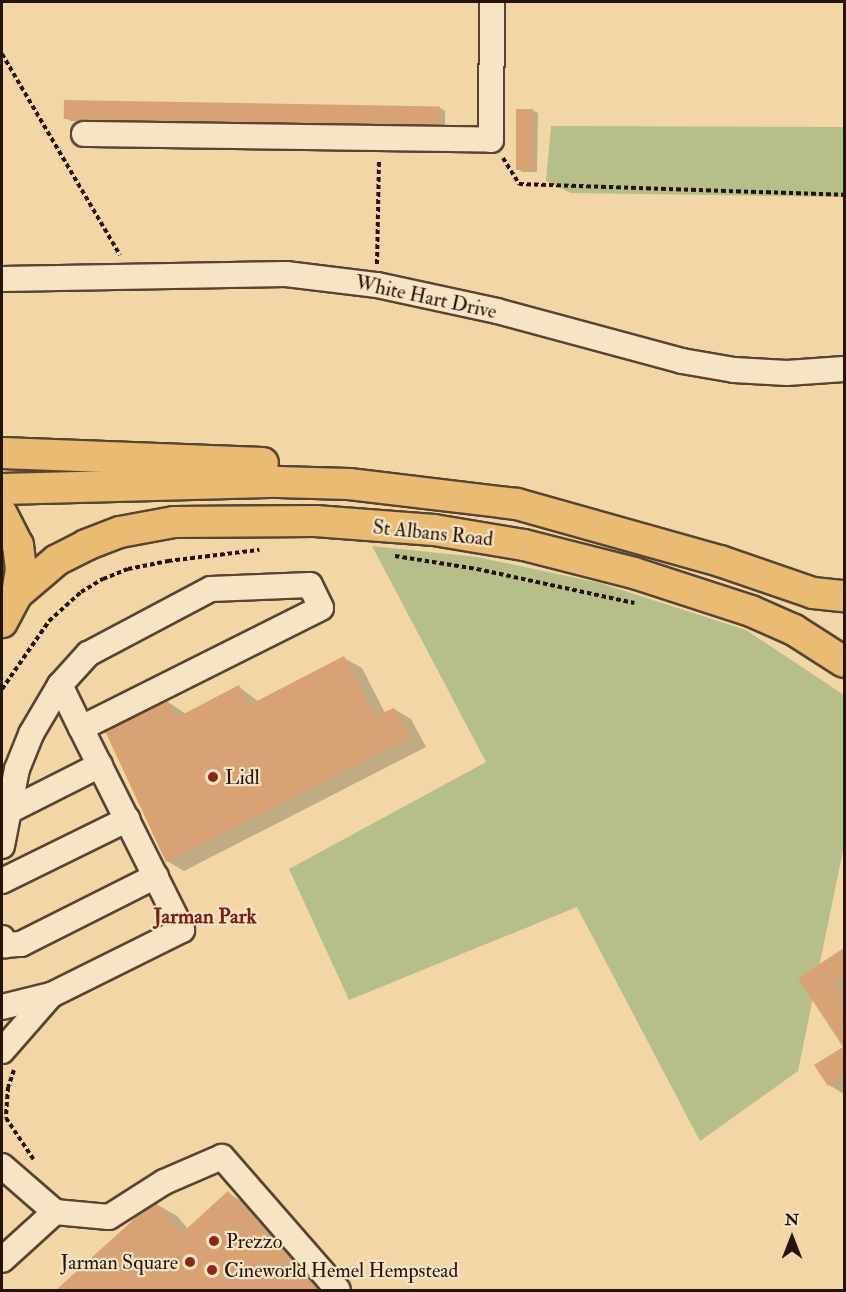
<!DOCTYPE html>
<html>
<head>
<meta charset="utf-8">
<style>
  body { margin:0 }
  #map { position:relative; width:846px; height:1292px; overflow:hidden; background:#f2d6a6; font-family:"IM FELL Double Pica",serif }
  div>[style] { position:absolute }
  .green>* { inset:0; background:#b6bf8a }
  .shadow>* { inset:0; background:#0003 }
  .building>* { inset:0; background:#d9a274; transform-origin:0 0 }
  .path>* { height:4px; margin-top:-2px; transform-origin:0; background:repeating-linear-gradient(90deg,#25140b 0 4.5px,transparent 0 7.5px) }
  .roads { filter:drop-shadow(2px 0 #584432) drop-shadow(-2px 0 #584432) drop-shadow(0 2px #584432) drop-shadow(0 -2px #584432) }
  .minor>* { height:24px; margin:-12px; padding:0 12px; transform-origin:12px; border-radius:12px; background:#f7e4c5 }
  .major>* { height:30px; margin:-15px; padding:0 15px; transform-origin:15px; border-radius:15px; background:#e9bb73 }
  .dots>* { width:16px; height:16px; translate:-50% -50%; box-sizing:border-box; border:3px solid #f7e4c5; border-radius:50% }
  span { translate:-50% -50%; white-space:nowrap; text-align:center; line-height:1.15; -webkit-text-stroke:4.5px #f7e4c5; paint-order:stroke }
  .street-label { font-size:20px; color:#25140b }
  .poi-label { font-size:20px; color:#25140b }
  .left { translate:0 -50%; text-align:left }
  .right { translate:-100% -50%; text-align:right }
  .neighbourhood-label { font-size:21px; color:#7a1f14; font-weight:700 }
  .frame { position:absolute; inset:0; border:3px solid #25140b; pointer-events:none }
  .north { position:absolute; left:762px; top:1208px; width:60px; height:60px; -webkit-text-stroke:4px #f7e4c5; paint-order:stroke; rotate:0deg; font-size:16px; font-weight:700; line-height:24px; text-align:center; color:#25140b }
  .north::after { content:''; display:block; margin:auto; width:21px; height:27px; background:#25140b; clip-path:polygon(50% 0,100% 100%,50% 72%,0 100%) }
</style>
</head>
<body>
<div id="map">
  <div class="green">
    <div style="clip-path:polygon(551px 126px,844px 127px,844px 197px,571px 193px,546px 181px)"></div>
    <div style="clip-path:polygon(372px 546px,477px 557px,600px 583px,746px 630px,844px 695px,844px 845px,798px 1071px,700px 1141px,577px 907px,349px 1000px,289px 869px,486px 762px)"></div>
  </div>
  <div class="shadow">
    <div style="clip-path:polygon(66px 101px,440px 108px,445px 111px,445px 127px,71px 121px,66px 118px)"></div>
    <div style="clip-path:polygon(532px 110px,538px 113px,537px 172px,523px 172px,517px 169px)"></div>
    <div style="clip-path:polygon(344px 658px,362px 668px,385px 713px,394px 709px,411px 719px,426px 747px,184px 871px,167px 861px,168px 702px,186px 714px,238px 686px,259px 702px)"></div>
    <div style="clip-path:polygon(844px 950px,844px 1047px,800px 979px)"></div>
    <div style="clip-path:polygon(844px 1047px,844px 1094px,829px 1085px,816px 1066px)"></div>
    <div style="clip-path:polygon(228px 1193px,250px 1206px,327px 1290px,58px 1290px,154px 1203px,177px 1216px,188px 1229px)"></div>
  </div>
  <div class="building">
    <div style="left:64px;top:100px;width:376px;height:19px;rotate:1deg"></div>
    <div style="left:516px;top:109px;width:17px;height:61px"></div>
    <div style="clip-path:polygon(344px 656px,375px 716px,394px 708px,410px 737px,166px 862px,105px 731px,168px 701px,176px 718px,239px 685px,249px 705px)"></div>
    <div style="clip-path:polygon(844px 948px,844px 975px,833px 983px,844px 1001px,844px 1075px,828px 1086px,814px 1065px,843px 1047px,798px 978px)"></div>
    <div style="clip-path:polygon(228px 1191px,318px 1290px,56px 1290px,154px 1201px,182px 1233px)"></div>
  </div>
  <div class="path">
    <div style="left:2px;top:54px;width:233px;rotate:59.6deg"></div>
    <div style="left:503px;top:158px;width:31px;rotate:58deg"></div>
    <div style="left:519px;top:184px;width:325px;rotate:1.9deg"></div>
    <div style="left:377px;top:264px;width:104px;rotate:-88.9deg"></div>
    <div style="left:395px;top:556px;width:83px;rotate:9deg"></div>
    <div style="left:477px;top:569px;width:161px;rotate:12.2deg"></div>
    <div style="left:2px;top:689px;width:83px;rotate:-55.3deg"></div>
    <div style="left:49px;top:621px;width:43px;rotate:-42.2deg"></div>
    <div style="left:81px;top:592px;width:26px;rotate:-31deg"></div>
    <div style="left:103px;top:579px;width:27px;rotate:-22deg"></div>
    <div style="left:128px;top:569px;width:41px;rotate:-11.3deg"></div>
    <div style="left:168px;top:561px;width:92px;rotate:-6.9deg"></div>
    <div style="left:14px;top:1070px;width:18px;rotate:109deg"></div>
    <div style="left:8px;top:1087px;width:31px;rotate:94deg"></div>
    <div style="left:6px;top:1118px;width:50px;rotate:56.3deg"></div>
  </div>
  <div class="roads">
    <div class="minor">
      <div style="left:84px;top:134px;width:407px;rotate:0.8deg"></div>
      <div style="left:491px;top:140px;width:138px;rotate:-89.6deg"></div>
      <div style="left:2px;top:279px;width:284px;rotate:-1deg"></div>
      <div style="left:286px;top:274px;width:92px;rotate:6.9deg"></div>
      <div style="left:377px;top:285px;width:123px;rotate:12.2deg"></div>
      <div style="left:497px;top:311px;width:192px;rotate:15.1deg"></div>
      <div style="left:682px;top:361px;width:53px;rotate:9.8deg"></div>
      <div style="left:734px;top:370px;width:53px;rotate:3.2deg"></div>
      <div style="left:787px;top:373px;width:57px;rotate:-4deg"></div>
      <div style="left:60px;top:685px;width:48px;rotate:64deg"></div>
      <div style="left:9px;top:811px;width:102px;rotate:-26.8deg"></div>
      <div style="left:2px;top:846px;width:78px;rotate:-79deg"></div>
      <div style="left:17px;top:769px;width:38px;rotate:-68deg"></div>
      <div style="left:31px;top:734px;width:57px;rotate:-59.4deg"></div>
      <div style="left:60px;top:685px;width:42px;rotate:-47.9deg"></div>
      <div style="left:88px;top:654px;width:139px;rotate:-27.9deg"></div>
      <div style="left:211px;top:589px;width:99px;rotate:-2.3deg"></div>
      <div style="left:310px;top:585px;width:25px;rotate:64deg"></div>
      <div style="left:321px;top:608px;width:268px;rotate:153.4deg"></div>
      <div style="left:81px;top:728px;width:226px;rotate:63.4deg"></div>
      <div style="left:182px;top:930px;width:146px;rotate:153.6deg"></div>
      <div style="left:51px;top:995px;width:50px;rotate:166.2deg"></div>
      <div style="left:2px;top:881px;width:140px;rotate:-26.2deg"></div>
      <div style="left:2px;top:938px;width:8px;rotate:67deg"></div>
      <div style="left:5px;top:945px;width:16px;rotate:-4deg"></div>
      <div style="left:21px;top:944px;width:151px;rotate:-26.7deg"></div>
      <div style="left:2px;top:1051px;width:74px;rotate:-48.8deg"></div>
      <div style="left:2px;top:1166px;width:70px;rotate:41deg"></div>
      <div style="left:55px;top:1212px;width:54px;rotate:5.3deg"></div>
      <div style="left:109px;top:1217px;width:65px;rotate:-32.5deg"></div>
      <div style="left:164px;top:1182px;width:63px;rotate:-23.3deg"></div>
      <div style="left:222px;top:1157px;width:176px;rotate:48.9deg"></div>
      <div style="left:2px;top:1260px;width:72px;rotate:-42.2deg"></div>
    </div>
    <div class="major">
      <div style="left:2px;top:453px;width:261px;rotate:2.2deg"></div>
      <div style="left:2px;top:489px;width:276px;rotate:-1.5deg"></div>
      <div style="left:278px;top:482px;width:71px;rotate:1.6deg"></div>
      <div style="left:349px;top:484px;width:169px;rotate:6.8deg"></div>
      <div style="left:517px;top:504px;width:211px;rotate:15.7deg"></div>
      <div style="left:720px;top:561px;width:98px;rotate:19deg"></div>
      <div style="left:813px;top:593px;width:31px;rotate:6deg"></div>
      <div style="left:2px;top:514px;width:35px;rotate:63deg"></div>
      <div style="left:18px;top:545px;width:24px;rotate:83deg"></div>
      <div style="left:21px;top:569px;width:25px;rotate:99deg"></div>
      <div style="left:17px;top:594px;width:32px;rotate:118deg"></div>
      <div style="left:17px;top:594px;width:52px;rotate:-40.4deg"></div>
      <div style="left:57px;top:560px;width:33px;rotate:-27deg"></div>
      <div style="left:86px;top:545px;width:36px;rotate:-21deg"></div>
      <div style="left:120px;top:532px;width:55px;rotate:-10.5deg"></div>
      <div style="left:174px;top:522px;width:141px;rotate:-0.4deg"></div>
      <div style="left:315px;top:521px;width:119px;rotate:4.3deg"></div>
      <div style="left:434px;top:530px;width:91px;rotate:9.5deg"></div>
      <div style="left:524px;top:545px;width:114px;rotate:14.3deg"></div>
      <div style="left:634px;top:573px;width:123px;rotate:18deg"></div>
      <div style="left:751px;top:611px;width:47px;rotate:23.8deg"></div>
      <div style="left:794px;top:630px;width:59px;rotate:32.6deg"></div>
    </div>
  </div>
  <div class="dots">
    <div style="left:213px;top:777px;background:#8f2418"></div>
    <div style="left:214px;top:1241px;background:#8f2418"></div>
    <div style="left:190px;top:1262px;background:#8f2418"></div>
    <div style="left:212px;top:1270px;background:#8f2418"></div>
  </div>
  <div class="street-label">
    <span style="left:426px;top:297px;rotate:12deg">White Hart Drive</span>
    <span style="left:433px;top:533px;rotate:6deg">St Albans Road</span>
  </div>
  <div class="poi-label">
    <span class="left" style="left:225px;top:777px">Lidl</span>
    <span class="left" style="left:226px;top:1241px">Prezzo</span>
    <span class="right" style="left:178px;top:1262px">Jarman Square</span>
    <span class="left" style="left:224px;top:1270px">Cineworld Hemel Hempstead</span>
  </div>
  <div class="neighbourhood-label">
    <span style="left:205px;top:917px">Jarman Park</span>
  </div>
  <div class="frame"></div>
  <div class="north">N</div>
</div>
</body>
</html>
